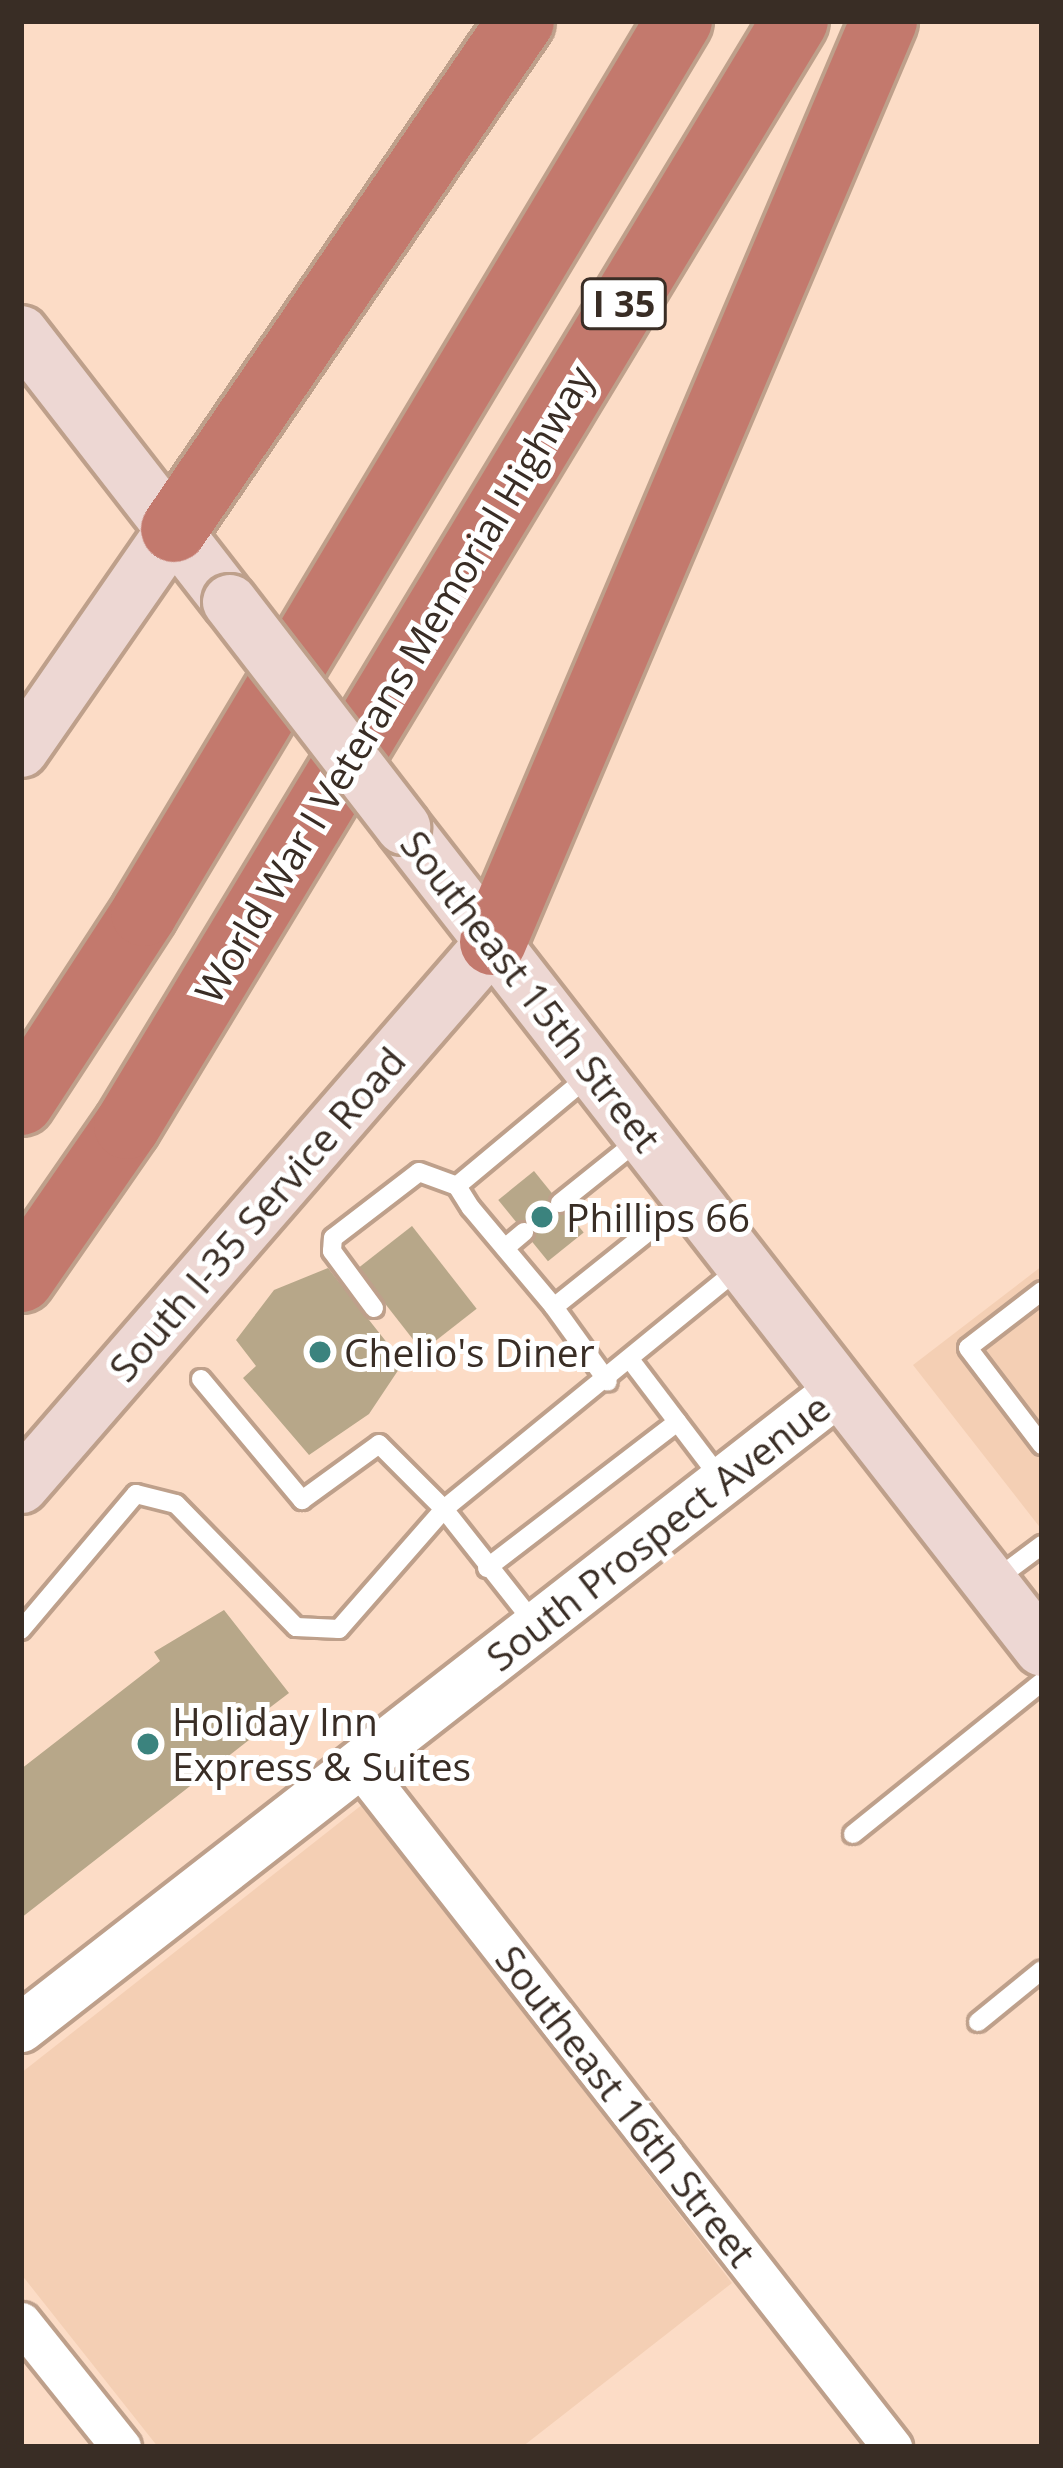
<!DOCTYPE html>
<html>
<head>
<meta charset="utf-8">
<style>
  body { margin:0 }
  #map { position:relative; width:1063px; height:2468px; overflow:hidden; background:#fcdcc6; font-family:"Open Sans",sans-serif }
  div>[style] { position:absolute }
  .built>* { inset:0; background:#f4cfb4 }
  .building>* { inset:0; background:#b7a789; transform-origin:0 0 }
  .roads { filter:drop-shadow(3px 0 #bea08b) drop-shadow(-3px 0 #bea08b) drop-shadow(0 3px #bea08b) drop-shadow(0 -3px #bea08b) }
  .service>* { height:18px; margin:-9px; padding:0 9px; transform-origin:9px; border-radius:9px; background:#fff }
  .minor>* { height:39px; margin:-19.5px; padding:0 19.5px; transform-origin:19.5px; border-radius:19.5px; background:#fff }
  .tertiary>* { height:48px; margin:-24px; padding:0 24px; transform-origin:24px; border-radius:24px; background:#fff }
  .secondary>* { height:54px; margin:-27px; padding:0 27px; transform-origin:27px; border-radius:27px; background:#edd7d3 }
  .motorway>* { height:66px; margin:-33px; padding:0 33px; transform-origin:33px; border-radius:33px; background:#c3796d }
  .bridges { filter:drop-shadow(3px 0 #bea08b) drop-shadow(-3px 0 #bea08b) drop-shadow(0 3px #bea08b) drop-shadow(0 -3px #bea08b) }
  .secondary-bridge>* { height:54px; margin:-27px; padding:0 27px; transform-origin:27px; border-radius:27px; background:#edd7d3 }
  .dots>* { width:33px; height:33px; translate:-50% -50%; box-sizing:border-box; border:6px solid #fff; border-radius:50% }
  span { translate:-50% -50%; white-space:nowrap; text-align:center; line-height:1.15; -webkit-text-stroke:10px #fff; paint-order:stroke }
  .shield-label span { padding:3px 9px; background:#fff; border:3px solid; border-radius:9px; -webkit-text-stroke-width:0 }
  .shield-label { font-size:36px; color:#392d25; font-weight:700 }
  .street-label { font-size:39px; color:#392d25 }
  .poi-label { font-size:39px; color:#392d25 }
  .left { translate:0 -50%; text-align:left }
  .frame { position:absolute; inset:0; border:24px solid #392d25; pointer-events:none }
</style>
</head>
<body>
<div id="map">
  <div class="built">
    <div style="clip-path:polygon(1042px 1266px,1042px 1530px,913px 1365px)"></div>
    <div style="clip-path:polygon(363px 1804px,732px 2283px,522px 2447px,158px 2447px,21px 2274px,21px 2073px)"></div>
  </div>
  <div class="building">
    <div style="left:534px;top:1171px;width:79px;height:46px;rotate:51deg"></div>
    <div style="left:412px;top:1226px;width:105px;height:69px;rotate:52deg"></div>
    <div style="clip-path:polygon(328px 1268px,403px 1363px,369px 1414px,309px 1455px,243px 1378px,256px 1366px,236px 1340px,274px 1290px)"></div>
    <div style="clip-path:polygon(224px 1610px,289px 1693px,268px 1709px,276px 1719px,21px 1918px,21px 1769px,160px 1661px,154px 1652px)"></div>
  </div>
  <div class="roads">
    <div class="service">
      <div style="left:590px;top:1075px;width:173px;rotate:140.2deg"></div>
      <div style="left:457px;top:1186px;width:26px;rotate:58deg"></div>
      <div style="left:471px;top:1208px;width:129px;rotate:50deg"></div>
      <div style="left:554px;top:1307px;width:171px;rotate:-38.6deg"></div>
      <div style="left:560px;top:1203px;width:104px;rotate:-38.7deg"></div>
      <div style="left:505px;top:1248px;width:25px;rotate:-40deg"></div>
      <div style="left:1042px;top:1291px;width:93px;rotate:142.4deg"></div>
      <div style="left:968px;top:1348px;width:122px;rotate:52.7deg"></div>
      <div style="left:554px;top:1307px;width:92px;rotate:54.2deg"></div>
      <div style="left:374px;top:1308px;width:71px;rotate:-126.4deg"></div>
      <div style="left:332px;top:1251px;width:13px;rotate:-86deg"></div>
      <div style="left:333px;top:1238px;width:108px;rotate:-37.5deg"></div>
      <div style="left:419px;top:1172px;width:40px;rotate:20.2deg"></div>
      <div style="left:632px;top:1362px;width:151px;rotate:52.8deg"></div>
      <div style="left:201px;top:1379px;width:158px;rotate:50.1deg"></div>
      <div style="left:302px;top:1500px;width:95px;rotate:-36deg"></div>
      <div style="left:379px;top:1444px;width:92px;rotate:45deg"></div>
      <div style="left:444px;top:1509px;width:382px;rotate:-39.2deg"></div>
      <div style="left:487px;top:1568px;width:240px;rotate:-37.5deg"></div>
      <div style="left:995px;top:1580px;width:59px;rotate:-36.7deg"></div>
      <div style="left:21px;top:1630px;width:178px;rotate:-49.8deg"></div>
      <div style="left:136px;top:1494px;width:41px;rotate:14deg"></div>
      <div style="left:176px;top:1504px;width:172px;rotate:45.7deg"></div>
      <div style="left:296px;top:1627px;width:43px;rotate:2.7deg"></div>
      <div style="left:339px;top:1629px;width:159px;rotate:-48.8deg"></div>
      <div style="left:444px;top:1509px;width:145px;rotate:51.7deg"></div>
      <div style="left:853px;top:1834px;width:243px;rotate:-38.8deg"></div>
      <div style="left:978px;top:2022px;width:82px;rotate:-39.1deg"></div>
    </div>
    <div class="minor">
      <div style="left:359px;top:1765px;width:866px;rotate:51.99deg"></div>
      <div style="left:21px;top:2322px;width:160px;rotate:51.3deg"></div>
    </div>
    <div class="tertiary">
      <div style="left:21px;top:2028px;width:1038px;rotate:-37.92deg"></div>
    </div>
    <div class="secondary">
      <div style="left:21px;top:333px;width:341px;rotate:52.2deg"></div>
      <div style="left:21px;top:750px;width:269px;rotate:-55.3deg"></div>
      <div style="left:403px;top:827px;width:1041px;rotate:52.14deg"></div>
      <div style="left:21px;top:1486px;width:720px;rotate:-49.05deg"></div>
    </div>
    <div class="motorway">
      <div style="left:174px;top:529px;width:615px;rotate:-55.66deg"></div>
      <div style="left:493px;top:942px;width:1001px;rotate:-67deg"></div>
      <div style="left:21px;top:1102px;width:225px;rotate:-56.9deg"></div>
      <div style="left:144px;top:913px;width:1040px;rotate:-59.05deg"></div>
      <div style="left:21px;top:1279px;width:186px;rotate:-55.3deg"></div>
      <div style="left:127px;top:1126px;width:1291px;rotate:-58.85deg"></div>
    </div>
  </div>
  <div class="bridges">
    <div class="secondary-bridge">
      <div style="left:230px;top:602px;width:284px;rotate:52.4deg"></div>
    </div>
  </div>
  <div class="dots">
    <div style="left:542px;top:1217px;background:#3b837e"></div>
    <div style="left:320px;top:1352px;background:#3b837e"></div>
    <div style="left:148px;top:1744px;background:#3b837e"></div>
  </div>
  <div class="shield-label">
    <span style="left:624px;top:304px">I 35</span>
  </div>
  <div class="street-label">
    <span style="left:394px;top:684px;rotate:-59deg">World War I Veterans Memorial Highway</span>
    <span style="left:531px;top:991px;rotate:52deg">Southeast 15th Street</span>
    <span style="left:257px;top:1214px;rotate:-49deg">South I-35 Service Road</span>
    <span style="left:658px;top:1532px;rotate:-38deg">South Prospect Avenue</span>
    <span style="left:626px;top:2106px;rotate:52deg">Southeast 16th Street</span>
  </div>
  <div class="poi-label">
    <span class="left" style="left:566px;top:1217px">Phillips 66</span>
    <span class="left" style="left:344px;top:1352px">Chelio's Diner</span>
    <span class="left" style="left:172px;top:1744px">Holiday Inn<br>Express &amp; Suites</span>
  </div>
  <div class="frame"></div>
</div>
</body>
</html>
